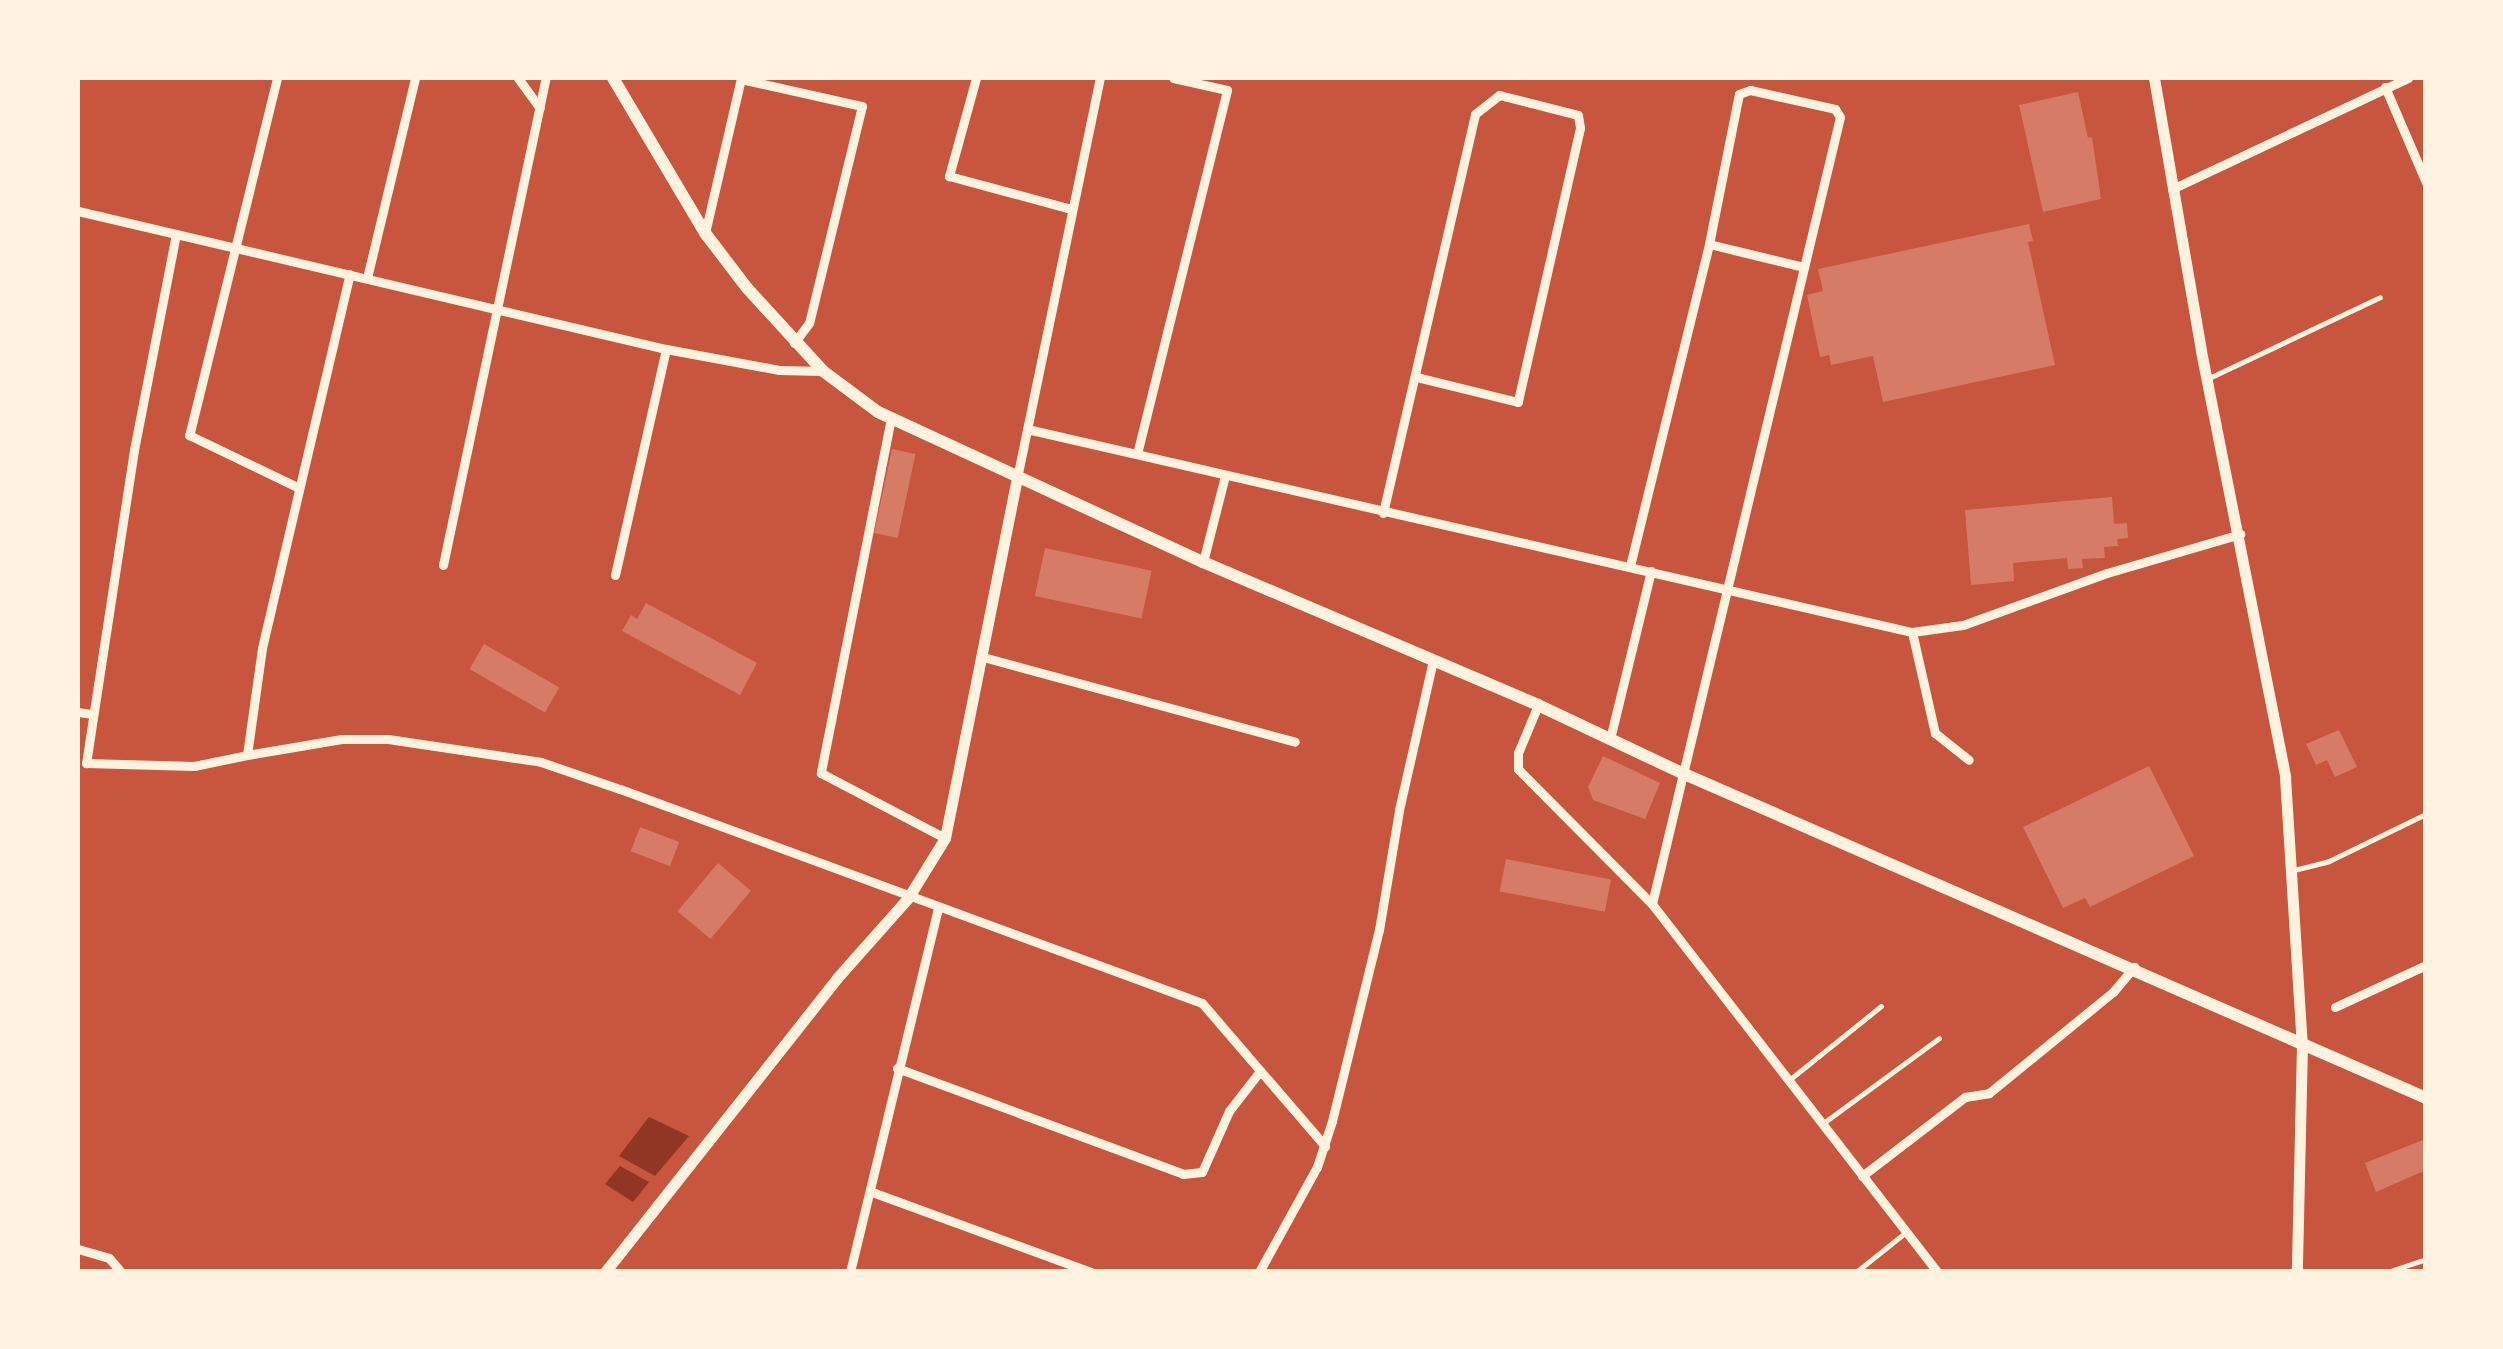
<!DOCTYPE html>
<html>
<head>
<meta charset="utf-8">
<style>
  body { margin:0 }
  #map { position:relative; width:2503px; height:1349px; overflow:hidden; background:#c8553d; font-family:Cabin,sans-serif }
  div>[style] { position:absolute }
  .water>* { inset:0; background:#8f3625 }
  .building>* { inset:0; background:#d67c66; transform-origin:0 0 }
  .service>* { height:5px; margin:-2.5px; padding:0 2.5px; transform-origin:2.5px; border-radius:2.5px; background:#fff3e0 }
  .minor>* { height:9px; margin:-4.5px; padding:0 4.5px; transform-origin:4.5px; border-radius:4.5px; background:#fff3e0 }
  .tertiary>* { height:11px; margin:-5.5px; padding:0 5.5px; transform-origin:5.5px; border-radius:5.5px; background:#fff3e0 }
  .secondary>* { height:12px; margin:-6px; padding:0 6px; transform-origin:6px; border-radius:6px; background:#fff3e0 }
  span { translate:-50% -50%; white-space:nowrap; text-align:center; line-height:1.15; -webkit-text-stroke:8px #fff3e0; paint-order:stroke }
  .frame { position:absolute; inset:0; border:80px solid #fff3e0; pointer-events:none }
</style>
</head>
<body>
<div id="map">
  <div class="water">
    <div style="clip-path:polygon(649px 1117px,689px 1136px,655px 1176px,619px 1156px)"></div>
    <div style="clip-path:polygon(620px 1166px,649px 1182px,633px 1202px,605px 1184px)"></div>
  </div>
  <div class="building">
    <div style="clip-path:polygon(2078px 92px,2088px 138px,2092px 137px,2101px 199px,2043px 212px,2019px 105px)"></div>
    <div style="clip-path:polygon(2029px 224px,2033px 241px,2028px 242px,2055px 365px,1883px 402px,1873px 356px,1831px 365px,1829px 355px,1820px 357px,1807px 295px,1823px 291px,1818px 269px)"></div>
    <div style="left:892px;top:449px;width:24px;height:86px;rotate:12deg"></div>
    <div style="clip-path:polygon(2112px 497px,2114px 524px,2127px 523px,2128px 538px,2117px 539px,2118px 546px,2104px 547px,2105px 558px,2082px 559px,2083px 568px,2068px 569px,2067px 558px,2013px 563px,2014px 581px,1971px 585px,1965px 510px)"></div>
    <div style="left:1045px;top:548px;width:109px;height:49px;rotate:12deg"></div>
    <div style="clip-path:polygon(646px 603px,757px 663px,740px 695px,622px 631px,631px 615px,637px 619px)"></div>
    <div style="left:484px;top:644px;width:87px;height:29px;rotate:30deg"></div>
    <div style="clip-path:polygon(2339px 730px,2357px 767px,2335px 777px,2327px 760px,2316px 765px,2306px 744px)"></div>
    <div style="clip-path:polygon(1603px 756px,1660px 783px,1645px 819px,1593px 800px,1588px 787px)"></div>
    <div style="clip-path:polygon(2149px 766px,2194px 856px,2090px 907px,2085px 898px,2063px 908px,2023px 827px)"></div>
    <div style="left:640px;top:827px;width:42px;height:26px;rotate:21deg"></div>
    <div style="left:1506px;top:859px;width:107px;height:33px;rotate:11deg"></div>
    <div style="left:718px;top:863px;width:43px;height:63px;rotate:40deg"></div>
    <div style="clip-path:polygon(2423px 1140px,2426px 1170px,2376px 1192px,2365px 1163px)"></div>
  </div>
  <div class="service">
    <div style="left:2209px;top:378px;width:189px;rotate:-25.3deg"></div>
    <div style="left:2294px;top:870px;width:36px;rotate:-14deg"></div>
    <div style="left:2329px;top:861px;width:108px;rotate:-25.9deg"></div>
    <div style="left:1789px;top:1080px;width:118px;rotate:-38.8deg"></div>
    <div style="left:1822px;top:1124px;width:145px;rotate:-36.3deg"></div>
    <div style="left:1856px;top:1272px;width:64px;rotate:-38.7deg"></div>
    <div style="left:2387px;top:1272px;width:41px;rotate:-18.4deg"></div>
  </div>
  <div class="minor">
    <div style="left:277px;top:78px;width:368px;rotate:103.8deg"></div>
    <div style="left:189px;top:435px;width:122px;rotate:25.7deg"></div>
    <div style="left:518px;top:78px;width:37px;rotate:54deg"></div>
    <div style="left:976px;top:78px;width:102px;rotate:105.4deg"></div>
    <div style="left:949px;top:176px;width:126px;rotate:15.1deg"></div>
    <div style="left:741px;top:79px;width:124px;rotate:12.6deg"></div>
    <div style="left:862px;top:106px;width:223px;rotate:103.7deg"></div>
    <div style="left:809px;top:323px;width:25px;rotate:127deg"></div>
    <div style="left:2385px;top:87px;width:103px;rotate:66.7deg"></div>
    <div style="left:2172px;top:189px;width:261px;rotate:-25.2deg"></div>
    <div style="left:78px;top:211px;width:604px;rotate:13.21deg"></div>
    <div style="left:666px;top:349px;width:115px;rotate:10.5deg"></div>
    <div style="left:779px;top:370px;width:44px;rotate:1.3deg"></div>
    <div style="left:705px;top:233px;width:159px;rotate:-76.9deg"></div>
    <div style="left:176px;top:234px;width:220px;rotate:101deg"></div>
    <div style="left:134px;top:450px;width:317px;rotate:98.7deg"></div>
    <div style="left:86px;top:763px;width:108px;rotate:1.6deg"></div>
    <div style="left:194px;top:766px;width:54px;rotate:-11.7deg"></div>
    <div style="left:247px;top:755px;width:108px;rotate:-82deg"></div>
    <div style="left:262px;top:648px;width:384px;rotate:-76.8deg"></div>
    <div style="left:1709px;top:244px;width:98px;rotate:13.6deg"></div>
    <div style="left:367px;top:278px;width:206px;rotate:-76.5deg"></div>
    <div style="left:891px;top:418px;width:362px;rotate:101.2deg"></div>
    <div style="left:821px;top:773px;width:140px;rotate:27.7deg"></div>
    <div style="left:1027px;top:429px;width:908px;rotate:12.92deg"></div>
    <div style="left:1912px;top:632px;width:51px;rotate:-7.8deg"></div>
    <div style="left:1963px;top:625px;width:153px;rotate:-19.9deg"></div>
    <div style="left:2107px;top:573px;width:139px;rotate:-16.3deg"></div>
    <div style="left:1137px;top:454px;width:375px;rotate:-76.1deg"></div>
    <div style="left:1227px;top:90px;width:55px;rotate:-167.5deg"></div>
    <div style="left:1017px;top:478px;width:409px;rotate:-78.3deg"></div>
    <div style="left:1383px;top:513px;width:409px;rotate:-77deg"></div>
    <div style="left:1475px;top:114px;width:31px;rotate:-38deg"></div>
    <div style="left:1499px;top:95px;width:81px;rotate:14.2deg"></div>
    <div style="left:1578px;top:115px;width:13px;rotate:81deg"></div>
    <div style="left:1580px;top:128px;width:281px;rotate:102.8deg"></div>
    <div style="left:1518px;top:402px;width:105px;rotate:-166.2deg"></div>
    <div style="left:1203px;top:562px;width:89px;rotate:-75.7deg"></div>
    <div style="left:443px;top:565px;width:498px;rotate:-78.1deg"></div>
    <div style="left:1630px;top:566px;width:332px;rotate:-76.2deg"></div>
    <div style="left:1709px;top:244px;width:153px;rotate:-78.7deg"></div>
    <div style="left:1739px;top:94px;width:12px;rotate:-20deg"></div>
    <div style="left:1750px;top:90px;width:87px;rotate:12.6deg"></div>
    <div style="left:1835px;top:109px;width:9px;rotate:58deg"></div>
    <div style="left:1840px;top:117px;width:809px;rotate:103.44deg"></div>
    <div style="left:615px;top:575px;width:232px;rotate:-77.3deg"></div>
    <div style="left:1912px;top:632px;width:104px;rotate:77.2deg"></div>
    <div style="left:1935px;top:733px;width:43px;rotate:38.5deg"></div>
    <div style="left:983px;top:657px;width:323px;rotate:15.2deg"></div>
    <div style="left:1538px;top:705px;width:52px;rotate:112.6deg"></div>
    <div style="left:1518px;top:753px;width:16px;rotate:90deg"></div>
    <div style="left:1518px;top:769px;width:190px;rotate:45.2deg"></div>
    <div style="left:1652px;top:904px;width:465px;rotate:52.2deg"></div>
    <div style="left:78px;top:712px;width:15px;rotate:8deg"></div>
    <div style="left:1610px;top:739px;width:173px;rotate:-76.3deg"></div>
    <div style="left:247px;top:755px;width:96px;rotate:-9.6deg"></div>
    <div style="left:342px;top:739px;width:46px"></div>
    <div style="left:388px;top:739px;width:155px;rotate:8.5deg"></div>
    <div style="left:541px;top:762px;width:83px;rotate:18.9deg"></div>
    <div style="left:620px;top:789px;width:620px;rotate:20.19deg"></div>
    <div style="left:1202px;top:1003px;width:189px;rotate:49.3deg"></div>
    <div style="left:2335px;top:1007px;width:100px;rotate:-24.8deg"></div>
    <div style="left:897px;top:1068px;width:305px;rotate:20.3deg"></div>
    <div style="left:1183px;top:1174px;width:19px;rotate:-6deg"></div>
    <div style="left:1202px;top:1172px;width:67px;rotate:-66.1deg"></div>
    <div style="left:1229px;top:1111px;width:51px;rotate:-52.2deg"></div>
    <div style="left:1862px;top:1176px;width:130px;rotate:-37.5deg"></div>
    <div style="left:1965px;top:1097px;width:24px;rotate:-9deg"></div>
    <div style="left:1989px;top:1093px;width:160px;rotate:-39.2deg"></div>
    <div style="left:2113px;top:992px;width:33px;rotate:-50deg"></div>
    <div style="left:872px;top:1192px;width:233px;rotate:20.1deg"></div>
    <div style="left:78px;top:1249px;width:32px;rotate:16deg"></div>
    <div style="left:109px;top:1258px;width:18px;rotate:49deg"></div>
    <div style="left:850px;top:1272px;width:375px;rotate:-76.4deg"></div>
    <div style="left:1259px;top:1272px;width:120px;rotate:-61.1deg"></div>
    <div style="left:1317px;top:1167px;width:48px;rotate:-71.9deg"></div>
    <div style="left:1332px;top:1121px;width:197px;rotate:-76.2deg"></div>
    <div style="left:1379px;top:930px;width:122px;rotate:-80.5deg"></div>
    <div style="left:1399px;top:810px;width:154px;rotate:-77.2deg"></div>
  </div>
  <div class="tertiary">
    <div style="left:2154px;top:78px;width:277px;rotate:80.2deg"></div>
    <div style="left:2201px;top:351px;width:434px;rotate:78.8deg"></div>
    <div style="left:2285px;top:777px;width:268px;rotate:86.4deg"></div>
    <div style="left:2302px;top:1044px;width:228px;rotate:91.3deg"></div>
    <div style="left:605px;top:1272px;width:375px;rotate:-51.7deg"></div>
    <div style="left:837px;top:978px;width:107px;rotate:-48.4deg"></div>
    <div style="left:908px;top:898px;width:70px;rotate:-58.3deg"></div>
    <div style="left:945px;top:838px;width:367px;rotate:-78.7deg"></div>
  </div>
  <div class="secondary">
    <div style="left:613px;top:78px;width:180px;rotate:59.3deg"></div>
    <div style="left:705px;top:233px;width:69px;rotate:52.6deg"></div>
    <div style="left:747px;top:288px;width:113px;rotate:47.5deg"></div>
    <div style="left:823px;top:371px;width:69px;rotate:36.7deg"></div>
    <div style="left:878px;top:412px;width:358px;rotate:24.8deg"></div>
    <div style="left:1203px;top:562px;width:364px;rotate:23.1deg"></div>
    <div style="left:1538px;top:705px;width:159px;rotate:25.3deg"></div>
    <div style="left:1682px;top:773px;width:812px;rotate:23.6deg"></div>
  </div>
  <div class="frame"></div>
</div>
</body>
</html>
